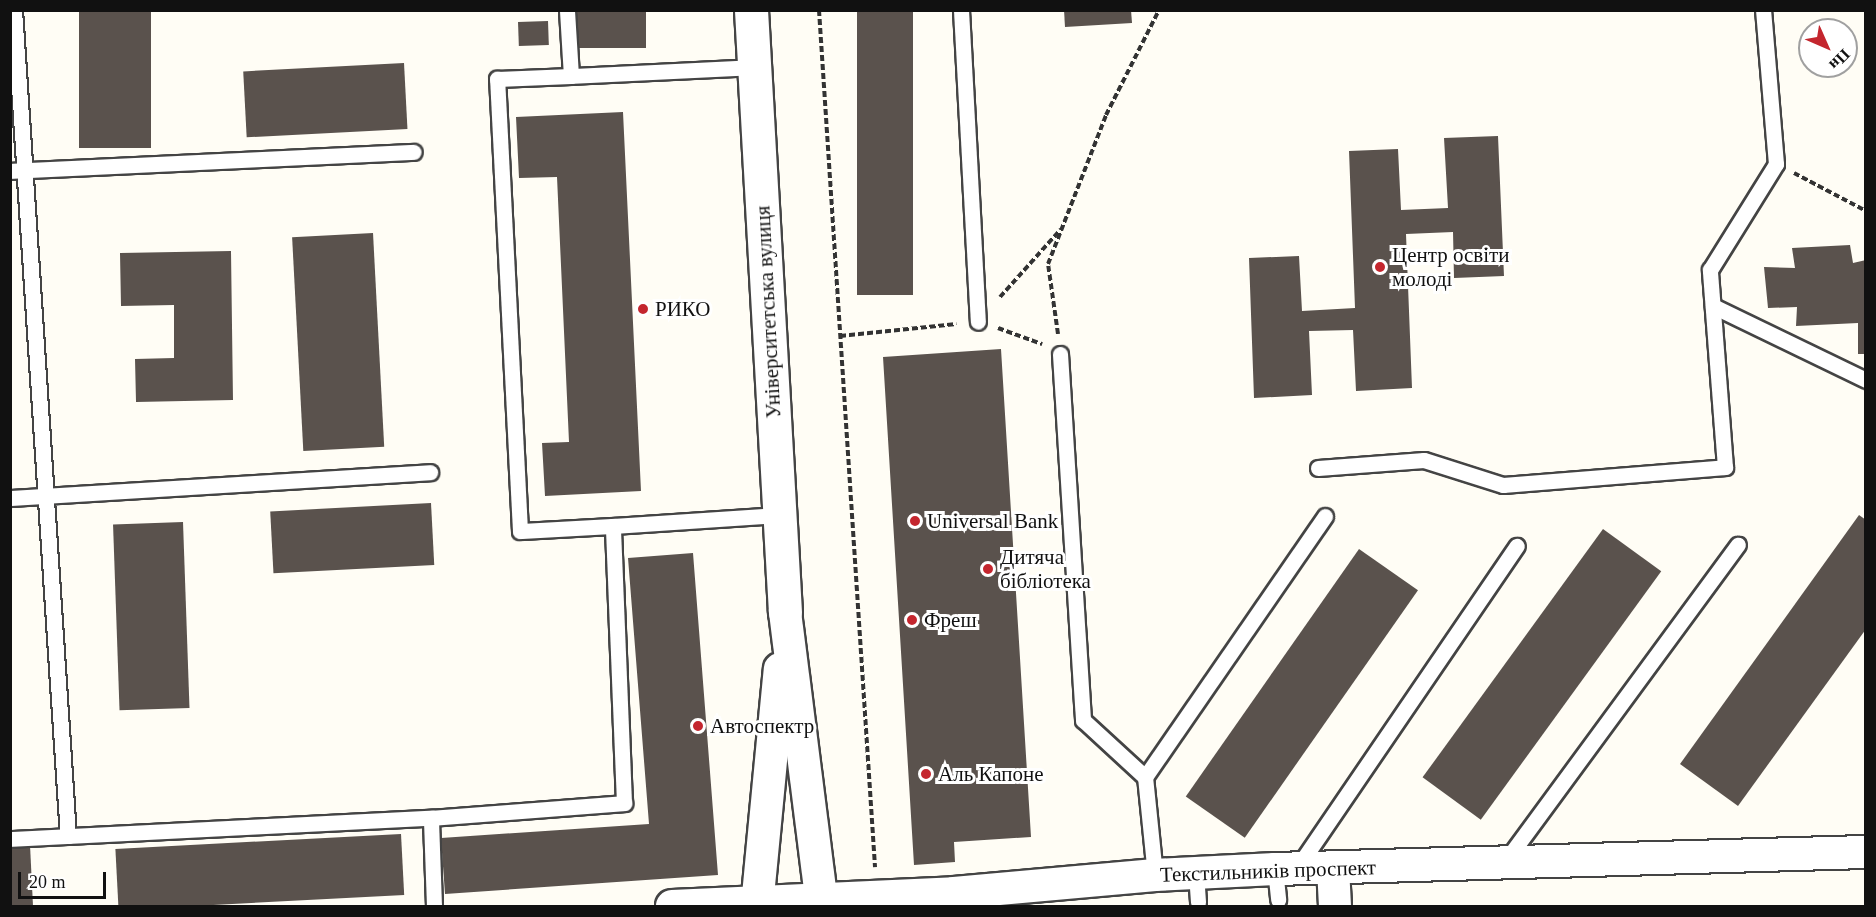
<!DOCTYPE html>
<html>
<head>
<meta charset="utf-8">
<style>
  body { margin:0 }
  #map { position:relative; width:1876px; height:917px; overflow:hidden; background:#fffdf5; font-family:"Times New Roman",serif }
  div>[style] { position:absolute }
  .building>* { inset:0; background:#5a524d; transform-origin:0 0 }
  .path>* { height:4px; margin-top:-2px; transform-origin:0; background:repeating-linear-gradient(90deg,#333 0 6px,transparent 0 9px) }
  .roads { filter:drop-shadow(2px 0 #444) drop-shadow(-2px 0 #444) drop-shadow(0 2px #444) drop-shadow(0 -2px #444) }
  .service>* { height:15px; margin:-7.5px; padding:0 7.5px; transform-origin:7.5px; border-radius:7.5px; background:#fff }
  .minor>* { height:32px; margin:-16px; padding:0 16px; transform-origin:16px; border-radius:16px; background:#fff }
  .tertiary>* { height:33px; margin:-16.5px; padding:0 16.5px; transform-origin:16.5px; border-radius:16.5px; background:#fff }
  .dots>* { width:16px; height:16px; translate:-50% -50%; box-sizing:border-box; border:3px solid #fff; border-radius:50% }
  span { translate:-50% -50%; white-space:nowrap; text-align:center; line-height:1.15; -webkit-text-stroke:6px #fff; paint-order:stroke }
  .poi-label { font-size:21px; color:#111 }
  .left { translate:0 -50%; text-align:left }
  .street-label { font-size:21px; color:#111 }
  .frame { position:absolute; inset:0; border:12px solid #111; pointer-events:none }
  .north { position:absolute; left:1798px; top:18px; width:60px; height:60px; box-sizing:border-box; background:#fff; border:2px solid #a0a0a0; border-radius:50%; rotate:135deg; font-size:16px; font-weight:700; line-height:24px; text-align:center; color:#111 }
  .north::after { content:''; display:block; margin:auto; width:21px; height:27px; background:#c4262e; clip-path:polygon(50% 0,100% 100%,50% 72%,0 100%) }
  .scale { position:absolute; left:18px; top:872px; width:88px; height:27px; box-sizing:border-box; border:3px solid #111; border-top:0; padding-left:8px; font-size:18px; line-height:21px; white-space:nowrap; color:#111; -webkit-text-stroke:4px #fff; paint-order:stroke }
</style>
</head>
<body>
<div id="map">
  <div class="building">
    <div style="left:79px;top:10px;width:72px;height:138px"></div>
    <div style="left:576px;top:10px;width:70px;height:38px"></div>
    <div style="left:857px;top:10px;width:56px;height:285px"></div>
    <div style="clip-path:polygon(1064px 10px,1131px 10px,1132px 23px,1065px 27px)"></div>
    <div style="left:548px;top:21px;width:24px;height:30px;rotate:88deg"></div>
    <div style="left:404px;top:63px;width:66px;height:161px;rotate:87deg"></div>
    <div style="clip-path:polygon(623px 112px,641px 491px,545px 496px,542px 443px,569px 442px,557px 177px,519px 178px,516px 117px)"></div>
    <div style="clip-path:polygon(1498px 136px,1504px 276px,1454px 278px,1453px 232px,1406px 234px,1412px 388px,1356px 391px,1353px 330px,1309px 331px,1312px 395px,1254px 398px,1249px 258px,1299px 256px,1302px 311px,1355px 308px,1349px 151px,1398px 149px,1401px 210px,1448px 208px,1444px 138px)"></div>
    <div style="left:373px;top:233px;width:214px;height:81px;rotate:87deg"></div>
    <div style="clip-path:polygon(1850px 245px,1853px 263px,1866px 260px,1866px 354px,1858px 354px,1858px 323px,1796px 326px,1797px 307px,1768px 308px,1764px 267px,1795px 268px,1792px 248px)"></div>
    <div style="clip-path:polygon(231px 251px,233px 400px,136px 402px,135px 359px,174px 358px,174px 305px,121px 306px,120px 253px)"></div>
    <div style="clip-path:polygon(1001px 349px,1031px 837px,954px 842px,955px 862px,914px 865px,883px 357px)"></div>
    <div style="left:431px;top:503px;width:62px;height:161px;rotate:87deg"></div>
    <div style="clip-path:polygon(1859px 515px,1866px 520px,1866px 629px,1738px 806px,1680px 764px)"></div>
    <div style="left:183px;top:522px;width:186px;height:70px;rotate:88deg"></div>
    <div style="left:1603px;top:529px;width:72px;height:307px;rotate:36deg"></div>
    <div style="left:1359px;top:549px;width:72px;height:302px;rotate:35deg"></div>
    <div style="clip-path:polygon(693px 553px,718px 875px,445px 894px,441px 838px,649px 824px,628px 558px)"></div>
    <div style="left:401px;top:834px;width:61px;height:286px;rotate:87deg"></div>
    <div style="clip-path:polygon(30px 845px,33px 906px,10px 906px,10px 847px)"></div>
  </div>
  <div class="path">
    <div style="left:819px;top:10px;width:859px;rotate:86.26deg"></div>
    <div style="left:1794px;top:173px;width:81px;rotate:27.8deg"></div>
    <div style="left:1000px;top:297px;width:91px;rotate:-48.1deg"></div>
    <div style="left:998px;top:328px;width:47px;rotate:20deg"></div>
    <div style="left:1058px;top:334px;width:71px;rotate:-98.1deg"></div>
    <div style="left:1048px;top:264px;width:160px;rotate:-68.7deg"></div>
    <div style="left:1106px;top:115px;width:118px;rotate:-63.2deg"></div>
    <div style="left:840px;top:336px;width:117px;rotate:-5.9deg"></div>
  </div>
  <div class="roads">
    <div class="service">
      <div style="left:14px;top:10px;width:828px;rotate:86.26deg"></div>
      <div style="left:961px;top:10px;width:312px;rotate:86.9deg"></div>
      <div style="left:571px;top:76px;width:183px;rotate:-2.8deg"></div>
      <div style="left:10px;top:171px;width:404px;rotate:-2.7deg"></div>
      <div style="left:1713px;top:306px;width:170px;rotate:25.8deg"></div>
      <div style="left:1060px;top:354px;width:367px;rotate:86.4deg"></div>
      <div style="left:1083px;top:720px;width:84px;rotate:42.6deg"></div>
      <div style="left:1318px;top:468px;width:106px;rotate:-4.3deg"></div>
      <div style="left:1424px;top:460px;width:83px;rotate:17.6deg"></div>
      <div style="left:1503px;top:485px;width:223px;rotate:-4.6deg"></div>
      <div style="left:1725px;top:467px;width:198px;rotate:-94.4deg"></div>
      <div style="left:1710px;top:270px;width:125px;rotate:-58.1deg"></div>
      <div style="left:1776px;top:164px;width:155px;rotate:-94.8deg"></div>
      <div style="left:10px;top:498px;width:421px;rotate:-3.5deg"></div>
      <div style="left:613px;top:526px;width:166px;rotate:-3.8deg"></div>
      <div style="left:10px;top:839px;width:422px;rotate:-2.9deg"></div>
      <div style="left:1504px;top:863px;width:395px;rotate:-53.7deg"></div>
      <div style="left:1297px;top:868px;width:390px;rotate:-55.7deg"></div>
      <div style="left:1275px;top:869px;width:31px;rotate:84deg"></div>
      <div style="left:1196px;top:873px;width:29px;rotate:86deg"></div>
      <div style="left:1155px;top:875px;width:99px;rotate:-95.8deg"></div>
      <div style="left:1145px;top:777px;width:317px;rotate:-55.4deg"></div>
      <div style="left:434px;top:906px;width:88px;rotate:-92deg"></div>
      <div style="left:431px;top:818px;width:194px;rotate:-4.4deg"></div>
      <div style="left:624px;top:803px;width:277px;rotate:-92.3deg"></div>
      <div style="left:613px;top:526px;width:93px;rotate:176.9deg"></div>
      <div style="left:520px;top:531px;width:453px;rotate:-92.9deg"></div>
      <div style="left:497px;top:79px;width:74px;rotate:-2.3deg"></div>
      <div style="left:571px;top:76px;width:66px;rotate:-93.5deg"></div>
    </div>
    <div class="minor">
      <div style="left:785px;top:612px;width:296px;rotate:82.8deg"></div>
      <div style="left:1333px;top:868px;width:38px;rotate:87deg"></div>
      <div style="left:672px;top:906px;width:282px;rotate:-2.6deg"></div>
      <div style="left:954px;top:893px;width:202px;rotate:-5.1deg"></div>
      <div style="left:1155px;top:875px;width:120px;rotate:-2.9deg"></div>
      <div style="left:1275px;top:869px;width:591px;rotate:-1.65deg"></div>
      <div style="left:757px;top:906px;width:238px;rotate:-84.5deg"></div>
    </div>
    <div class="tertiary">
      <div style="left:751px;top:10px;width:603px;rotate:86.77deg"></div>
    </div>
  </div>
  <div class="dots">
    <div style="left:1380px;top:267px;background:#c4262e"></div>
    <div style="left:643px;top:309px;background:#c4262e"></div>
    <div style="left:915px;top:521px;background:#c4262e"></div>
    <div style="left:988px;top:569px;background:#c4262e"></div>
    <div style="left:912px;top:620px;background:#c4262e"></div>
    <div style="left:698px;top:726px;background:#c4262e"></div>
    <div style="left:926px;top:774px;background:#c4262e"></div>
  </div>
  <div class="poi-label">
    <span class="left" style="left:1392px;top:267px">Центр освіти<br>молоді</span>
    <span class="left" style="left:655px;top:309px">РИКО</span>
    <span class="left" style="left:927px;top:521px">Universal Bank</span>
    <span class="left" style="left:1000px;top:569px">Дитяча<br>бібліотека</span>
    <span class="left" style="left:924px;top:620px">Фреш</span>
    <span class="left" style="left:710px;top:726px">Автоспектр</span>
    <span class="left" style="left:938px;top:774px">Аль Капоне</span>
  </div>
  <div class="street-label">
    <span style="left:768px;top:312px;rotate:-93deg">Університетська вулиця</span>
    <span style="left:1268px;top:871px;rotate:-2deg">Текстильників проспект</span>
  </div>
  <div class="frame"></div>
  <div class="north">Пн</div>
  <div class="scale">20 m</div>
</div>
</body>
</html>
